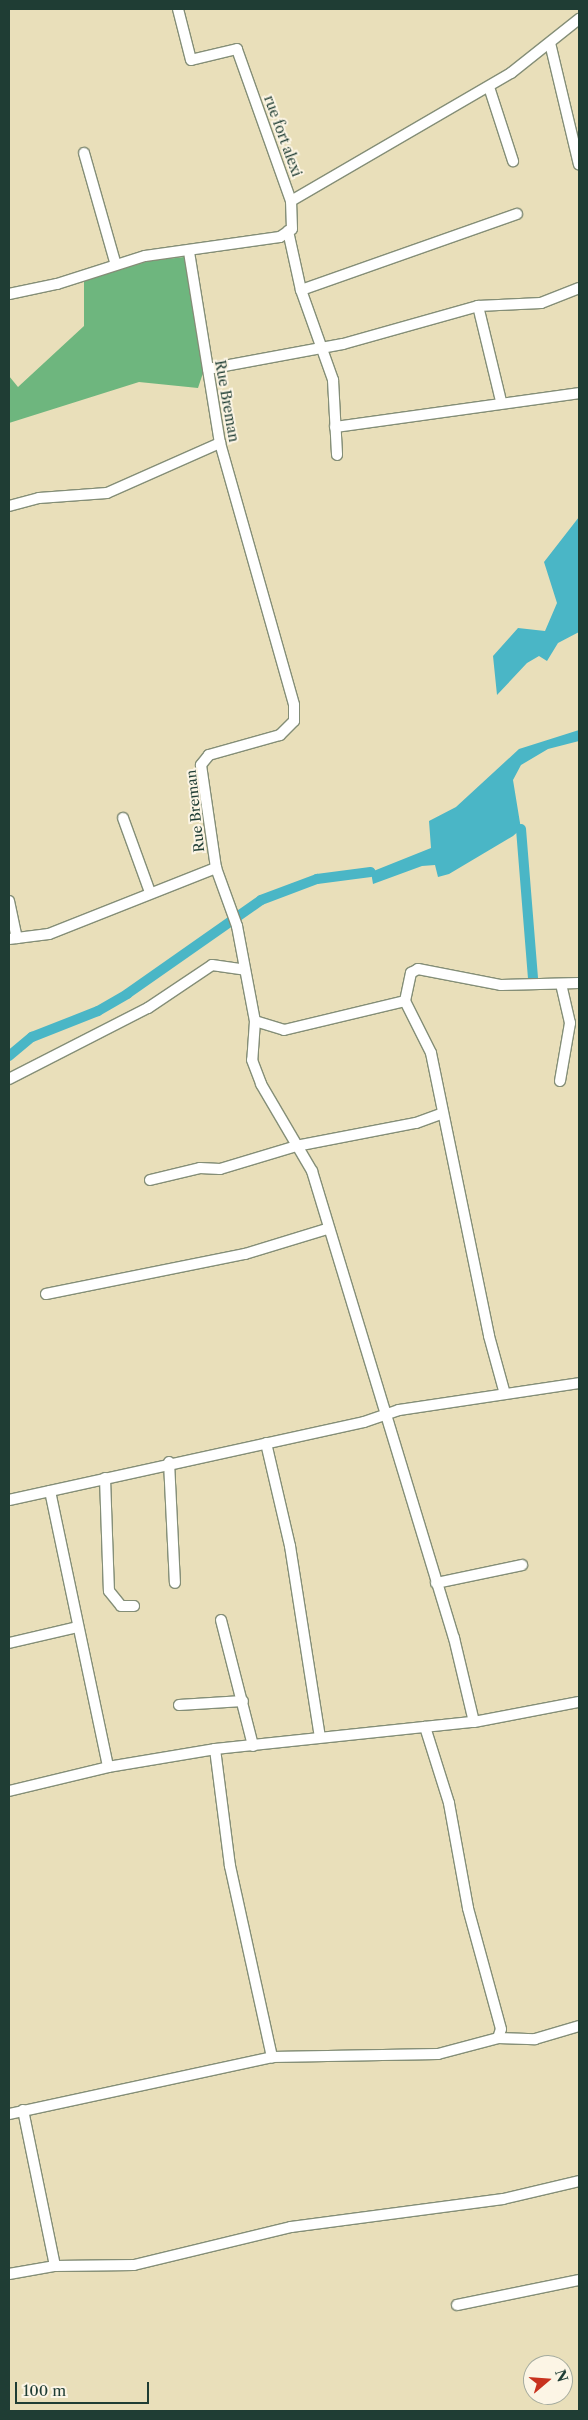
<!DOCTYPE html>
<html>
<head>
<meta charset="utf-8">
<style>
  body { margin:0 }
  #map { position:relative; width:588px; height:2420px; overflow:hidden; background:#e9dfba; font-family:"Libre Caslon Text",serif }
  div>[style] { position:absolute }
  .forest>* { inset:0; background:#6eb67e }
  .water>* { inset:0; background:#4ab6c6 }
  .canal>* { height:10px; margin:-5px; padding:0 5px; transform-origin:5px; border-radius:5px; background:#4ab6c6 }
  .roads { filter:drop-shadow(1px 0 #848e77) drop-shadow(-1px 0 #848e77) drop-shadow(0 1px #848e77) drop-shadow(0 -1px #848e77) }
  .minor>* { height:10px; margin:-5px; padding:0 5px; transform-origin:5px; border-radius:5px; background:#fff }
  span { translate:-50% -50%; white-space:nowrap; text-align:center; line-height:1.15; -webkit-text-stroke:4px #fcf5e5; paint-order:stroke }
  .street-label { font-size:14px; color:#1f3d34 }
  .frame { position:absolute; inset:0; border:10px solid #1f3d34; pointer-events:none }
  .north { position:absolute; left:523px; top:2355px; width:50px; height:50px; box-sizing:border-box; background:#fcf5e5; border:1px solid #a4ab9e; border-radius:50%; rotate:72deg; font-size:14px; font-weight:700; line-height:20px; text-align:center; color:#1f3d34 }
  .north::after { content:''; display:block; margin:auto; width:18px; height:22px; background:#c8321e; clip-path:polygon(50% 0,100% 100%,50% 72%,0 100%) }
  .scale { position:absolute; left:15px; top:2382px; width:134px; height:22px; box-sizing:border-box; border:2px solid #1f3d34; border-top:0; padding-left:6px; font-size:15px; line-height:18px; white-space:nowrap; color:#1f3d34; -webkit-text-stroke:4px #fcf5e5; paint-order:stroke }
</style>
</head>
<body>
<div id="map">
  <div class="forest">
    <div style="clip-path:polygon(184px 257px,204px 370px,198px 388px,139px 382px,9px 423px,9px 376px,18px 387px,84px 326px,84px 281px,149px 261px)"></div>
  </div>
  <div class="water">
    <div style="clip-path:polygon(579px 517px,579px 632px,558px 643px,547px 661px,539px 656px,527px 663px,497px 695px,493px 656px,518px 628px,545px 631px,557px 603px,544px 562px)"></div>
    <div style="clip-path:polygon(579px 730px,579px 741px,548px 749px,521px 765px,513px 780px,521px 829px,513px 836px,449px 874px,438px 877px,435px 865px,422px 866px,373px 884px,371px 872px,431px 848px,429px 821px,456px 807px,519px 749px)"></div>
  </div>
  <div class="canal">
    <div style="left:521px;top:829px;width:150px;rotate:85.4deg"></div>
    <div style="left:9px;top:1056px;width:30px;rotate:-40deg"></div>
    <div style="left:32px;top:1037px;width:71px;rotate:-21.5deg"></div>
    <div style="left:98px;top:1011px;width:34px;rotate:-30deg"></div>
    <div style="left:127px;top:994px;width:164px;rotate:-35deg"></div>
    <div style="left:261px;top:900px;width:60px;rotate:-20.6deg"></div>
    <div style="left:317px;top:879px;width:54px;rotate:-7.4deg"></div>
  </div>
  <div class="roads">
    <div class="minor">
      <div style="left:550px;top:43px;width:125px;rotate:76.6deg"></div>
      <div style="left:489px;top:87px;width:78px;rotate:72deg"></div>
      <div style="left:84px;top:153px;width:116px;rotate:74.1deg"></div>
      <div style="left:291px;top:201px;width:255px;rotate:-30.2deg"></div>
      <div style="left:511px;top:73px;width:87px;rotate:-38.5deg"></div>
      <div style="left:288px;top:231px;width:60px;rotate:77.6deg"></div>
      <div style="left:301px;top:290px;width:96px;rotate:70.4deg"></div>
      <div style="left:333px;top:380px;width:75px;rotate:86.9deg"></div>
      <div style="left:189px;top:252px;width:193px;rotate:80.8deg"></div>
      <div style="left:220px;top:443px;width:272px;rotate:74.2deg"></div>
      <div style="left:294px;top:705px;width:16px;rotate:90deg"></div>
      <div style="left:294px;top:721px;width:20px;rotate:135deg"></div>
      <div style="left:280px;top:735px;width:74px;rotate:164.3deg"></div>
      <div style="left:209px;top:755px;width:13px;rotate:129deg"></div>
      <div style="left:201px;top:765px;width:104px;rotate:81.7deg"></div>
      <div style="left:216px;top:868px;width:62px;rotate:70.1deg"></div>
      <div style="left:237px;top:926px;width:97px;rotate:79.3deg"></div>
      <div style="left:255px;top:1021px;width:39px;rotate:94deg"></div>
      <div style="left:252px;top:1060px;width:26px;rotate:69deg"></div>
      <div style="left:261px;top:1084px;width:101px;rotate:59.6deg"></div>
      <div style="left:312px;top:1171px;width:488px;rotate:73.1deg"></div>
      <div style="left:454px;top:1638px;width:86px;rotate:76.6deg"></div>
      <div style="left:301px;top:290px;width:229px;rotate:-19.4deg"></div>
      <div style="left:9px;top:294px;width:49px;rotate:-11.8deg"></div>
      <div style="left:57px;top:284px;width:92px;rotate:-17.7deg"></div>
      <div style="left:145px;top:256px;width:136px;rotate:-8deg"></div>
      <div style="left:280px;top:237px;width:14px;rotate:-34deg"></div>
      <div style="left:292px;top:229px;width:28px;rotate:-92deg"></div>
      <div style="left:291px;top:201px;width:161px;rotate:-109.6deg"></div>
      <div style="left:237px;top:49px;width:47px;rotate:166.6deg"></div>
      <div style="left:191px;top:60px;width:53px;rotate:-104.3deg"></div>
      <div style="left:478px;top:306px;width:98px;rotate:76.4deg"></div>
      <div style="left:208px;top:369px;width:137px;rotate:-10.5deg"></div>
      <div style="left:343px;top:344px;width:140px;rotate:-15.7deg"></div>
      <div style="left:478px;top:306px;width:63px;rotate:-2.7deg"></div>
      <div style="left:541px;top:303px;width:41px;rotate:-21.5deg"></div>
      <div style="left:335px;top:427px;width:246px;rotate:-7.9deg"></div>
      <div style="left:9px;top:506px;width:31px;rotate:-15deg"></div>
      <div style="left:39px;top:498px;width:68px;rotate:-4.2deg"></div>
      <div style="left:107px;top:493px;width:124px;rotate:-23.9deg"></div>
      <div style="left:123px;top:818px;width:79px;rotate:70deg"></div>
      <div style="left:9px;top:901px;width:38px;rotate:78deg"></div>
      <div style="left:9px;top:939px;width:40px;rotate:-7.1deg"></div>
      <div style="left:49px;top:934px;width:180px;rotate:-21.6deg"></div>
      <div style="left:405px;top:1001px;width:58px;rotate:63.4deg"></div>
      <div style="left:431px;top:1053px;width:289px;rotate:78.4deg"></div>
      <div style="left:489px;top:1336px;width:60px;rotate:74.6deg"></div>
      <div style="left:255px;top:1021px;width:30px;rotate:17deg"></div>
      <div style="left:284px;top:1030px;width:124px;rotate:-13.5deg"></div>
      <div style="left:405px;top:1001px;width:29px;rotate:-78deg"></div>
      <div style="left:411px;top:973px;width:8px;rotate:-30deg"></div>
      <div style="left:418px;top:969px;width:85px;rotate:10.9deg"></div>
      <div style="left:501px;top:985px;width:78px;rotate:-1.5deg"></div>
      <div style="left:9px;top:1079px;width:156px;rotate:-27.1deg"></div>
      <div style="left:148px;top:1008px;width:77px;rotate:-33.9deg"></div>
      <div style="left:212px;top:965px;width:30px;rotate:8deg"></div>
      <div style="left:560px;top:1081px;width:59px;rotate:-80.2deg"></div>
      <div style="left:570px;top:1023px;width:39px;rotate:-103deg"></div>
      <div style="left:150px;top:1180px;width:51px;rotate:-13.5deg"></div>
      <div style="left:200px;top:1168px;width:20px;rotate:3deg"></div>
      <div style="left:220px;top:1169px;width:79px;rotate:-16.8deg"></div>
      <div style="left:296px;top:1146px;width:122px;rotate:-10.9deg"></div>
      <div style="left:416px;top:1123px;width:27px;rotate:-20deg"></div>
      <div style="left:46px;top:1294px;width:203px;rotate:-11.4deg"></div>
      <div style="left:245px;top:1254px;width:86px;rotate:-17deg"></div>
      <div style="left:266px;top:1443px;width:106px;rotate:76.9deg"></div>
      <div style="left:290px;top:1546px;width:193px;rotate:81.1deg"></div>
      <div style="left:169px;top:1462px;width:121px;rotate:87.2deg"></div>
      <div style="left:105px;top:1478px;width:113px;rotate:88deg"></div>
      <div style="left:109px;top:1591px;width:19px;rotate:51deg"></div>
      <div style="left:121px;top:1606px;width:13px"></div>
      <div style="left:50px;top:1491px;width:282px;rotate:78.1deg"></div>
      <div style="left:9px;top:1500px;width:363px;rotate:-12.4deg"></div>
      <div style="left:364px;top:1422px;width:37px;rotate:-19deg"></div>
      <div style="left:399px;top:1410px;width:182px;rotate:-8.5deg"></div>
      <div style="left:436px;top:1583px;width:88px;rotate:-11.8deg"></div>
      <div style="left:221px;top:1620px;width:130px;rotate:75.7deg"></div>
      <div style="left:9px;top:1643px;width:71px;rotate:-13.1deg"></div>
      <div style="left:179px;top:1705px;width:64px;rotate:-3.6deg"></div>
      <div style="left:215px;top:1749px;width:118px;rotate:82.7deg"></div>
      <div style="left:230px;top:1866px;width:196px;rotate:77.6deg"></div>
      <div style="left:9px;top:1791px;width:102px;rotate:-13.6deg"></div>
      <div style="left:108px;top:1767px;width:109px;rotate:-9.5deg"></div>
      <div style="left:215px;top:1749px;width:260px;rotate:-6deg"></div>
      <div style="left:474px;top:1722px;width:107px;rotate:-10.8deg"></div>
      <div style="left:498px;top:2038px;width:37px;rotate:2deg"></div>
      <div style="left:535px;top:2039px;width:46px;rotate:-16.5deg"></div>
      <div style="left:23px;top:2110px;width:159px;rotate:78.4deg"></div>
      <div style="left:9px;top:2114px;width:269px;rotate:-12.2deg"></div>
      <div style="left:272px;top:2057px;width:166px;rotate:-1deg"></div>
      <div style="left:438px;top:2054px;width:62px;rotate:-14.9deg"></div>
      <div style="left:498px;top:2038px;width:9px;rotate:-72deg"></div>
      <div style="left:501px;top:2029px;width:125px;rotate:-105.3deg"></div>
      <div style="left:468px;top:1908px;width:107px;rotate:-100.3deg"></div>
      <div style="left:449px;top:1803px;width:80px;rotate:-107.5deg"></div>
      <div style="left:9px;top:2274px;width:47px;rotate:-9.9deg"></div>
      <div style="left:55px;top:2266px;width:79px;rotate:-0.7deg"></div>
      <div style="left:134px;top:2265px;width:162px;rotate:-13.6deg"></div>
      <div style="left:291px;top:2227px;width:214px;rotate:-7.5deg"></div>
      <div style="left:503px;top:2199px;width:78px;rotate:-13.3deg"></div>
      <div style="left:457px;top:2305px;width:125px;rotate:-11.6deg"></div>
    </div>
  </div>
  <div class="street-label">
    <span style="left:283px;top:136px;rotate:70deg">rue fort alexi</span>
    <span style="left:227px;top:401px;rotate:80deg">Rue Breman</span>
    <span style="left:195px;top:811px;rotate:-96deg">Rue Breman</span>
  </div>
  <div class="frame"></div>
  <div class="north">N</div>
  <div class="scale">100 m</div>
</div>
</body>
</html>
